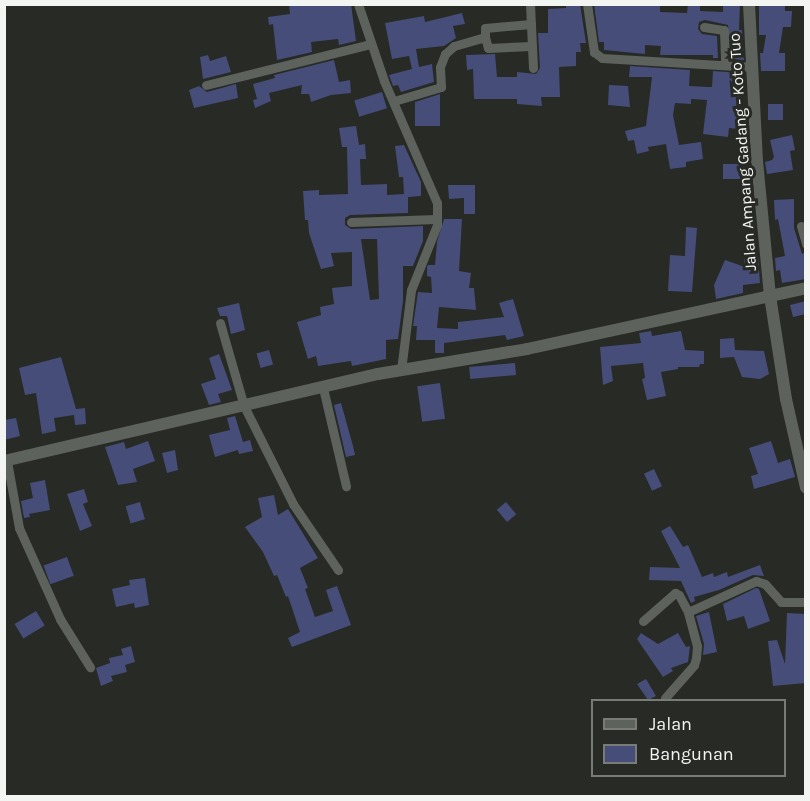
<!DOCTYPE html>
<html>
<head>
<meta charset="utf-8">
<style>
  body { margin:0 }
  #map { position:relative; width:810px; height:801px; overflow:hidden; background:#272a25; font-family:Karla,sans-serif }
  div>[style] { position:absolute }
  .building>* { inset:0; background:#464d79; transform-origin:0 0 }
  .minor>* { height:9px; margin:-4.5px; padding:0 4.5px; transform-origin:4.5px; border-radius:4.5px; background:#5e625c }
  .tertiary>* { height:12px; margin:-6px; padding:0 6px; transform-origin:6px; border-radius:6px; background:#5e625c }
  span { translate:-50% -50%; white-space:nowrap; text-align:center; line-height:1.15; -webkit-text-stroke:6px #272a25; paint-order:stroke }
  .street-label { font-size:16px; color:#f3f5f2 }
  .frame { position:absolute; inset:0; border:6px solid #f3f5f2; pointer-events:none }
  .legend { position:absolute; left:591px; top:699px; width:195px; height:78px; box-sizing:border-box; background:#272a25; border:2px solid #797b77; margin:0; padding:8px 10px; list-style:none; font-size:18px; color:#f3f5f2 }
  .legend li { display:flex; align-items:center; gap:12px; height:30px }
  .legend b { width:30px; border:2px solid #797b77 }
</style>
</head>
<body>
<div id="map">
  <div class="building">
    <div style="clip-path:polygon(289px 4px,351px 4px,356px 41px,339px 45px,338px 39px,311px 42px,312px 52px,277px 60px,273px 24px,269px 25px,268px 17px,290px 14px)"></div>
    <div style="clip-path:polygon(566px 4px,580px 4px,586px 43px,580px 43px,581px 52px,576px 52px,576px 66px,559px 67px,560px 97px,541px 97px,542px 106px,517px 104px,517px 99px,474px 99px,473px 69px,467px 70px,466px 55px,495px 54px,497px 77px,517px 77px,517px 72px,536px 74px,540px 68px,538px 33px,548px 33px,548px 9px,566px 8px)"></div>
    <div style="clip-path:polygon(594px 4px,660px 4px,660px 12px,687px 13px,688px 4px,700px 6px,700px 11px,723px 12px,723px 4px,740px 4px,739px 30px,742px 30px,744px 60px,732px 59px,728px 25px,705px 20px,699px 22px,698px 29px,702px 34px,717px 36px,718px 58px,713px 58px,713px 55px,660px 55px,661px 46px,645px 45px,645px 54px,604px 50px,604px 42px,599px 42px)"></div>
    <div style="clip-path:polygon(759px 4px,785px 4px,785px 11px,792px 11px,791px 27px,783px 27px,779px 53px,785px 53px,785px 71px,761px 71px,760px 53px,763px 53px,766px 35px,759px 35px)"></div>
    <div style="clip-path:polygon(462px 13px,465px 24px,453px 26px,456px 38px,444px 46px,416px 49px,419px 67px,432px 64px,434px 82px,401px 92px,398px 85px,393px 86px,389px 75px,412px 69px,409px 56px,392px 59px,385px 23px,424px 16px,425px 22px)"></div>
    <div style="clip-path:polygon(208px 55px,210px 61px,226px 56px,231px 72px,203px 79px,200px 57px)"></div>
    <div style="clip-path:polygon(334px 60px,339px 82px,350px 80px,351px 93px,331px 95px,311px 102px,309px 94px,301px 94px,302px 85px,269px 93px,271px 101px,255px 108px,253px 100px,257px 99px,253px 84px,275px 78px,274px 75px)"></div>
    <div style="clip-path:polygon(630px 66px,690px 70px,689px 86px,708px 87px,712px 87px,713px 71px,742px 73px,738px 129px,729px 128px,728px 137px,703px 134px,707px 100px,691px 99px,691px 104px,675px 103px,673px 115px,679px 145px,701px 142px,703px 159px,686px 162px,686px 167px,670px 169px,666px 144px,648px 147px,649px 151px,637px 154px,634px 140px,628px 141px,625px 131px,646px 126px,652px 77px,629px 77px)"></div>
    <div style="clip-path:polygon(236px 84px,238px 98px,194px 108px,189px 90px,199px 86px,207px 92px)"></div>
    <div style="clip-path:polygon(609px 85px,628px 86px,630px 107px,608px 105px)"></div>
    <div style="left:382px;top:92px;width:17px;height:29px;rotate:73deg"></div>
    <div style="clip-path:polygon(440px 94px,440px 126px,415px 126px,415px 102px)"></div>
    <div style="left:768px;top:104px;width:15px;height:16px"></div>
    <div style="clip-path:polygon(evenodd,356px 126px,359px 145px,365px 144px,366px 159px,360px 159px,361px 185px,387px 184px,387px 195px,404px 194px,403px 177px,399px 177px,395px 146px,404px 145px,421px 182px,421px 196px,408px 197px,408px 213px,350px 215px,345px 218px,345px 225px,351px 229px,423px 226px,423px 241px,413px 266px,403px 266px,403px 301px,398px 339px,386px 340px,386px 359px,352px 366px,351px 361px,318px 366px,316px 356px,308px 359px,297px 322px,321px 315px,320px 307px,334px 304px,332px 288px,352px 286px,352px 252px,331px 253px,334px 266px,321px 269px,309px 233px,308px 220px,305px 220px,303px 191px,319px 190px,319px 195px,348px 194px,347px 147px,342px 147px,339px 128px,356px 126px,361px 239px,377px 239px,379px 299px,370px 300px,361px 239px)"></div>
    <div style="clip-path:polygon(792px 135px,795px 150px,790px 151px,793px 170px,767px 174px,765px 162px,772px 160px,774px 157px,770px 140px)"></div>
    <div style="left:723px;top:164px;width:17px;height:15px"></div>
    <div style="clip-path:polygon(448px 185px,475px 185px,475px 214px,464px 214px,464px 198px,449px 199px)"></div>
    <div style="clip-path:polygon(794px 199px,794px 228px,802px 254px,804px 253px,806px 279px,782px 283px,780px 270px,776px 271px,775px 258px,785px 256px,778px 219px,775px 220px,774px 200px)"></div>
    <div style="clip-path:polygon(444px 219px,462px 219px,459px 271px,471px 273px,469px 288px,474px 288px,476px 310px,439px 307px,437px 328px,458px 329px,458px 322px,504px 317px,499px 303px,513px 299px,524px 336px,507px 340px,505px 335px,444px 343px,444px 353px,435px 353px,435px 340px,416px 340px,417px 326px,413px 326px,418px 292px,432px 293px,431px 277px,427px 276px,427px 267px,428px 265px,435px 265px,437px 242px)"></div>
    <div style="clip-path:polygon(686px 227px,697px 228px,692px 292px,668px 291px,670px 255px,685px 256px)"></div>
    <div style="clip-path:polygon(758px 257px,760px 283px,743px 285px,743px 293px,716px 299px,714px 285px,725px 260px,745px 267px,744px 259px)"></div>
    <div style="clip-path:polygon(806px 301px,806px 314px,793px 317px,790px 305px)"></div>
    <div style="clip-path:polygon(239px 303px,245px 330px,231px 334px,227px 316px,220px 316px,217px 308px)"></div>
    <div style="clip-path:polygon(651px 331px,652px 336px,681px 331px,685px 350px,704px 351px,704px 364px,700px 364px,699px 367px,678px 367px,678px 369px,661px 372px,666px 396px,647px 400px,642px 379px,645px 378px,643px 363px,611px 366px,613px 381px,603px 385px,600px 347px,641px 343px,639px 333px)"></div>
    <div style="clip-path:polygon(734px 338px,735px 350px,764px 351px,769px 374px,760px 379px,742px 377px,734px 357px,720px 358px,720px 339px)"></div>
    <div style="left:269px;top:350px;width:15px;height:13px;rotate:74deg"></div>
    <div style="clip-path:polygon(219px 354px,232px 390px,218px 394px,221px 402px,209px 405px,201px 384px,216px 379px,209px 358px)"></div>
    <div style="clip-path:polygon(61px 357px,76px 409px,85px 408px,86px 424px,75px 425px,74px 415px,54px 418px,56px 431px,42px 434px,36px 393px,25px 395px,19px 368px)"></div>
    <div style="left:515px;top:363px;width:12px;height:46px;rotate:85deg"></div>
    <div style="left:440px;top:383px;width:36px;height:23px;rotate:82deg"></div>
    <div style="clip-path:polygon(341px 403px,353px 446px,355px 455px,346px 457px,334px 405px)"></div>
    <div style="clip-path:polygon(235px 416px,243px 442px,250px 440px,253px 451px,239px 454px,238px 450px,215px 457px,209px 435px,230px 430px,227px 418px)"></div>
    <div style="clip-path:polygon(16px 418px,20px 436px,4px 440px,4px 420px)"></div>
    <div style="clip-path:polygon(148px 441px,155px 461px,133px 469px,137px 482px,118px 485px,105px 447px,124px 442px,126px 449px)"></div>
    <div style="clip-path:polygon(771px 441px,778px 463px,790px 459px,795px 477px,754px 489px,751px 476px,758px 474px,749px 448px)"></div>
    <div style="clip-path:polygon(175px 450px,178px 470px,167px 473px,162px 453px)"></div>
    <div style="left:654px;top:469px;width:19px;height:11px;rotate:65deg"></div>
    <div style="clip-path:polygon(45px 480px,50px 510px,29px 514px,30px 517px,24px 518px,21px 501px,33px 498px,30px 483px)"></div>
    <div style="clip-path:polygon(84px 489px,88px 502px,83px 504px,92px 526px,80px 531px,67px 494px)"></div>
    <div style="clip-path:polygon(274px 495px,278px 515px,288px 509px,318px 558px,300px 568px,308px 588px,305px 589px,315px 617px,333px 611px,326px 590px,337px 586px,351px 625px,292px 647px,288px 638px,300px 632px,288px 596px,286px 597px,277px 575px,274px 576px,263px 552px,245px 527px,262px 517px,258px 498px)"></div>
    <div style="left:140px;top:502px;width:18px;height:15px;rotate:74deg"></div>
    <div style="left:506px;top:502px;width:16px;height:12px;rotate:50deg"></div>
    <div style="clip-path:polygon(670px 526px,683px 547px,688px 545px,702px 577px,713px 573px,714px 577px,727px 572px,728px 577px,760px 565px,764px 576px,753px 575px,719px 590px,694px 597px,695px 601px,691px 603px,681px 581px,649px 580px,650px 567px,680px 568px,661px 531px)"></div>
    <div style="left:67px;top:557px;width:20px;height:25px;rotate:70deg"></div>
    <div style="clip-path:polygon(145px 578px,149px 605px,135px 608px,134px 603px,116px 607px,112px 589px,130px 585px,129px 580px)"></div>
    <div style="clip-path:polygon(756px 588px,759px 589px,770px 621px,748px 629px,744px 616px,727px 621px,723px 604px)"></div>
    <div style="left:36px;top:611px;width:17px;height:25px;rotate:59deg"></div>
    <div style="clip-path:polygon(709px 612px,717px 652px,703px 655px,704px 644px,696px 616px)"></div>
    <div style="clip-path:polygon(787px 613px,806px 614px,806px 683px,773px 686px,768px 641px,777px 640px,785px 664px)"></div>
    <div style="clip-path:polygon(641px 633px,658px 644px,678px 633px,686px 647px,690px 646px,688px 662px,671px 668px,673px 671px,663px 677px,637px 639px)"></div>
    <div style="clip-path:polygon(131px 646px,135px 662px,125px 665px,127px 672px,111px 676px,113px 681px,101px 686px,96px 668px,110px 663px,109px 658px,123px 655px,121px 649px)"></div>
    <div style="clip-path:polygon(646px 679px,656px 696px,648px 700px,637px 684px)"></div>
  </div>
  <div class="minor">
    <div style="left:358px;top:4px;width:81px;rotate:71.3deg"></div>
    <div style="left:384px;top:81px;width:133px;rotate:66.5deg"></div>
    <div style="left:437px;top:203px;width:22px;rotate:90deg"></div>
    <div style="left:437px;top:225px;width:70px;rotate:111.8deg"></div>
    <div style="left:411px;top:290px;width:81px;rotate:97.1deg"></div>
    <div style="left:530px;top:4px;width:64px;rotate:87.3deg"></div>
    <div style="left:587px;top:4px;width:49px;rotate:81.7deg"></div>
    <div style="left:594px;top:52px;width:10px;rotate:37deg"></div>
    <div style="left:602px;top:58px;width:151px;rotate:3.4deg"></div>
    <div style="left:704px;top:27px;width:20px;rotate:9deg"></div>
    <div style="left:724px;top:30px;width:35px;rotate:88deg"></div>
    <div style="left:485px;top:37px;width:11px;rotate:75deg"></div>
    <div style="left:488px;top:48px;width:43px;rotate:-2.7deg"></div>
    <div style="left:206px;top:85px;width:169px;rotate:-14deg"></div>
    <div style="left:394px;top:101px;width:49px;rotate:-16.6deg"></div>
    <div style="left:441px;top:87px;width:20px;rotate:-93deg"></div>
    <div style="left:440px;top:67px;width:14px;rotate:-69deg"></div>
    <div style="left:445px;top:54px;width:12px;rotate:-42deg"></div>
    <div style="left:454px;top:46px;width:32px;rotate:-16deg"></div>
    <div style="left:485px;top:37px;width:9px;rotate:-90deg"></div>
    <div style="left:485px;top:28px;width:46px;rotate:-5deg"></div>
    <div style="left:351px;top:222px;width:85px;rotate:-2deg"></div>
    <div style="left:801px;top:226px;width:19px;rotate:74deg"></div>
    <div style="left:220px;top:323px;width:86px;rotate:73.9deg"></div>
    <div style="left:244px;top:406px;width:110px;rotate:63.4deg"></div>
    <div style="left:293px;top:504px;width:80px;rotate:55.7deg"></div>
    <div style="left:323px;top:388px;width:101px;rotate:76.8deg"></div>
    <div style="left:7px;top:461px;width:68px;rotate:79.8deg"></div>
    <div style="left:19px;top:528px;width:100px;rotate:65.7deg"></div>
    <div style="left:60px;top:619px;width:57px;rotate:58deg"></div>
    <div style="left:643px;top:621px;width:43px;rotate:-41.2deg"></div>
    <div style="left:675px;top:593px;width:4px;rotate:27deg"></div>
    <div style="left:679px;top:595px;width:19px;rotate:62deg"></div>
    <div style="left:665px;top:698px;width:44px;rotate:-48.7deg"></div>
    <div style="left:694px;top:665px;width:7px;rotate:-74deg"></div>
    <div style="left:696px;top:658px;width:12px;rotate:-85deg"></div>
    <div style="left:697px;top:646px;width:35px;rotate:-105deg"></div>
    <div style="left:688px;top:612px;width:75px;rotate:-24.5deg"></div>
    <div style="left:756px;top:581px;width:9px;rotate:18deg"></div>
    <div style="left:765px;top:584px;width:24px;rotate:48deg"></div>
    <div style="left:781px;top:602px;width:25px"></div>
  </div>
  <div class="tertiary">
    <div style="left:749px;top:4px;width:157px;rotate:87.1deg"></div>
    <div style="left:757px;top:161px;width:136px;rotate:84.5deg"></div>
    <div style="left:770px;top:296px;width:104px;rotate:81.2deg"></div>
    <div style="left:786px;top:399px;width:91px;rotate:77.3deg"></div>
    <div style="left:4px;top:461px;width:384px;rotate:-13.1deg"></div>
    <div style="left:378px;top:374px;width:151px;rotate:-9.5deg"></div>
    <div style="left:527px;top:349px;width:286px;rotate:-12.3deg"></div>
  </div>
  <div class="street-label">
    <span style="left:743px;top:152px;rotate:-94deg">Jalan Ampang Gadang - Koto Tuo</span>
  </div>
  <div class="frame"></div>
  <ul class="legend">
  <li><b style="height:8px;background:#5e625c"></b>Jalan</li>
  <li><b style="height:16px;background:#464d79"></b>Bangunan</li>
  </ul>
</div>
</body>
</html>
